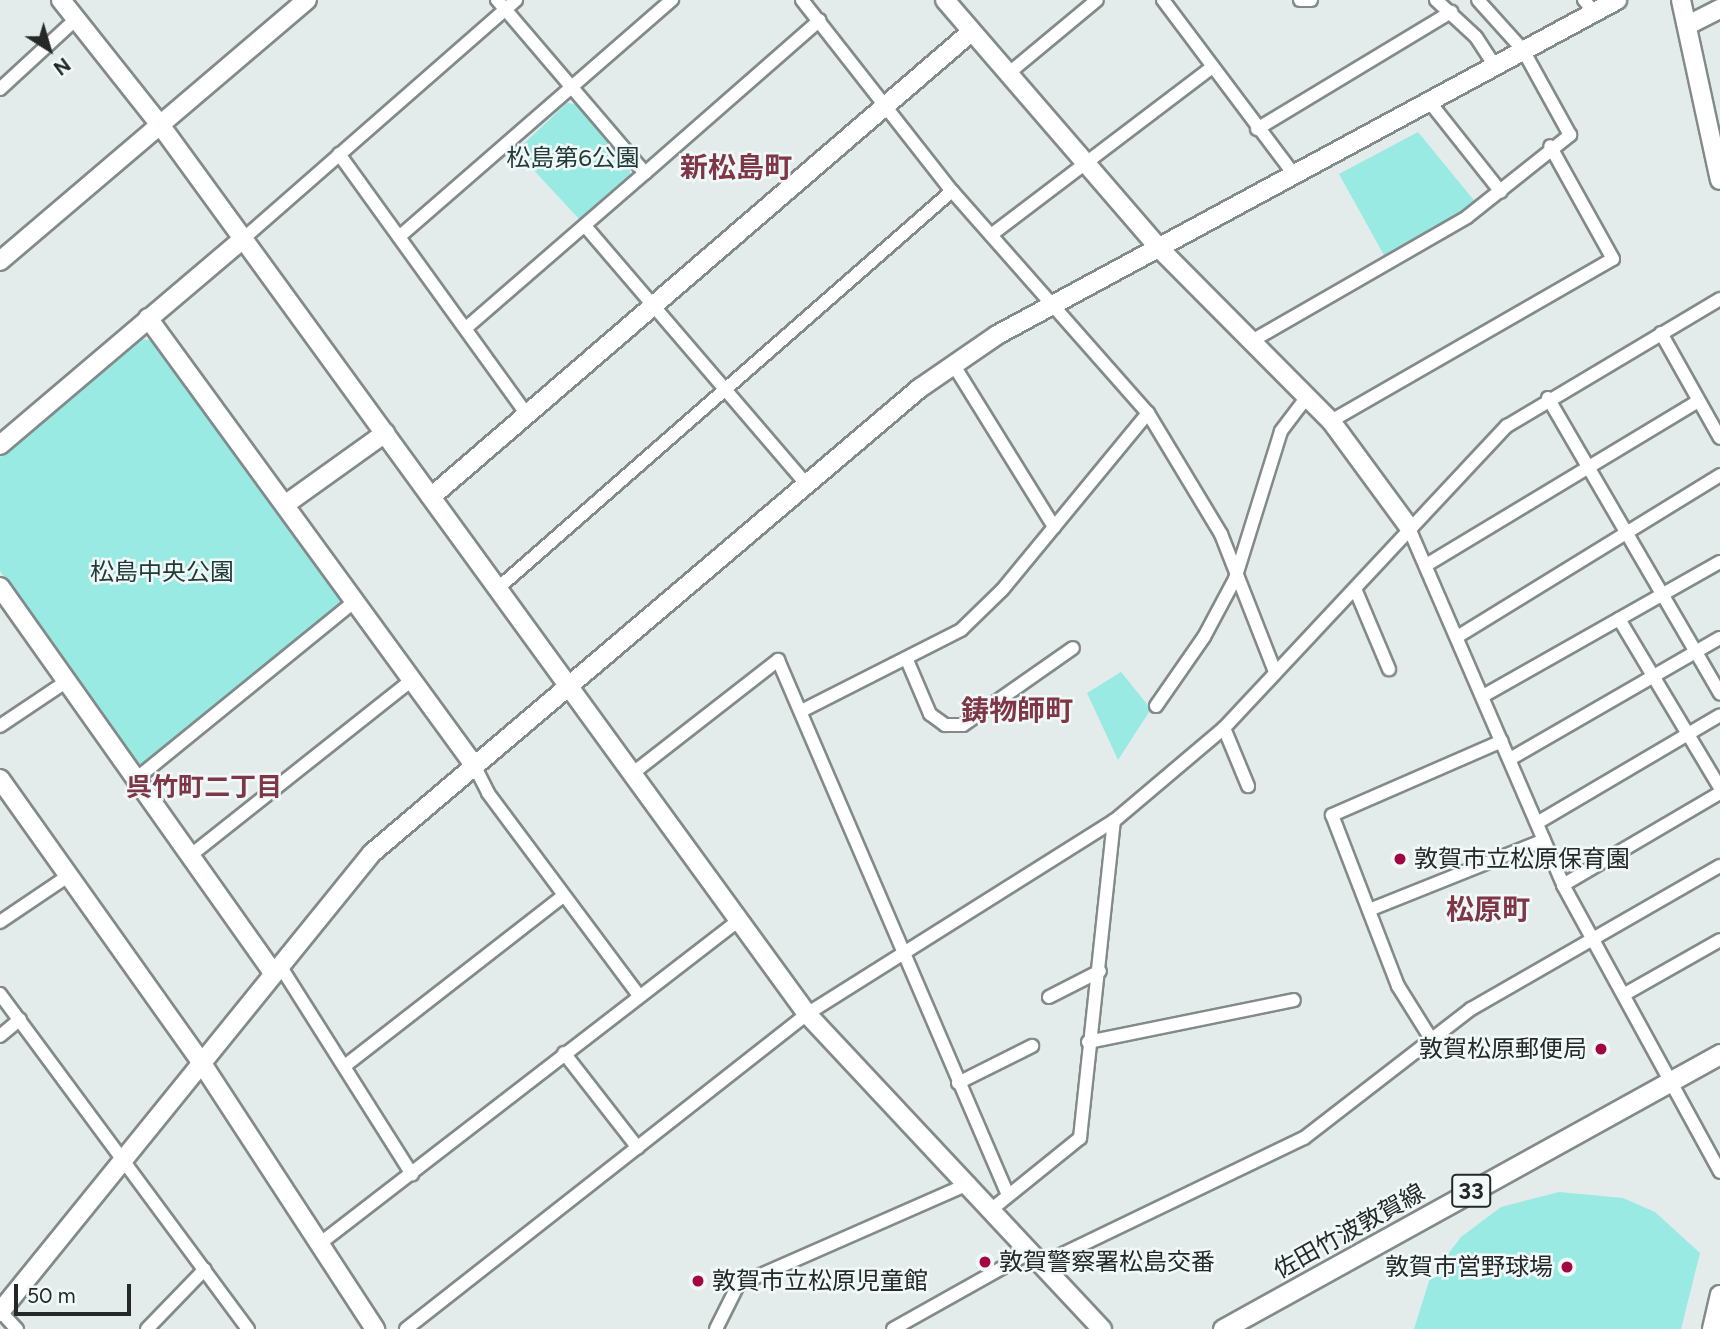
<!DOCTYPE html>
<html>
<head>
<meta charset="utf-8">
<style>
  body { margin:0 }
  #map { position:relative; width:1720px; height:1329px; overflow:hidden; background:#e4eceb; font-family:Figtree,"Noto Sans JP",sans-serif }
  div>[style] { position:absolute }
  .green>* { inset:0; background:#98eae2 }
  .roads { filter:drop-shadow(2px 0 #838b8a) drop-shadow(-2px 0 #838b8a) drop-shadow(0 2px #838b8a) drop-shadow(0 -2px #838b8a) }
  .street>* { height:12px; margin:-6px; padding:0 6px; transform-origin:6px; border-radius:6px; background:#fff }
  .secondary>* { height:18px; margin:-9px; padding:0 9px; transform-origin:9px; border-radius:9px; background:#fff }
  .primary>* { height:19px; margin:-9.5px; padding:0 9.5px; transform-origin:9.5px; border-radius:9.5px; background:#fff }
  .dots>* { width:19px; height:19px; translate:-50% -50%; box-sizing:border-box; border:4px solid #f1f9f8; border-radius:50% }
  span { translate:-50% -50%; white-space:nowrap; text-align:center; line-height:1.15; -webkit-text-stroke:5px #f1f9f8; paint-order:stroke }
  .shield-label span { padding:2px 5px; background:#f1f9f8; border:2px solid; border-radius:5px; -webkit-text-stroke-width:0 }
  .shield-label { font-size:23px; color:#252827; font-weight:700 }
  .park-label { font-size:24px; color:#213b39 }
  .poi-label { font-size:24px; color:#252827 }
  .left { translate:0 -50%; text-align:left }
  .right { translate:-100% -50%; text-align:right }
  .street-label { font-size:24px; color:#252827 }
  .neighbourhood-label { font-size:26px; color:#7f3747; font-weight:700 }
  .quarter-label { font-size:28px; color:#7f3747; font-weight:700 }
  .north { position:absolute; left:14px; top:14px; width:70px; height:70px; -webkit-text-stroke:5px #f1f9f8; paint-order:stroke; rotate:143deg; font-size:19px; font-weight:700; line-height:28px; text-align:center; color:#252827 }
  .north::after { content:''; display:block; margin:auto; width:24px; height:32px; background:#252827; clip-path:polygon(50% 0,100% 100%,50% 72%,0 100%) }
  .scale { position:absolute; left:14px; top:1284px; width:117px; height:32px; box-sizing:border-box; border:4px solid #252827; border-top:0; padding-left:9px; font-size:21px; line-height:24px; white-space:nowrap; color:#252827; -webkit-text-stroke:5px #f1f9f8; paint-order:stroke }
</style>
</head>
<body>
<div id="map">
  <div class="green">
    <div style="clip-path:polygon(567px 103px,575px 104px,630px 166px,630px 174px,579px 219px,516px 151px)"></div>
    <div style="clip-path:polygon(1418px 132px,1477px 204px,1385px 257px,1339px 174px)"></div>
    <div style="clip-path:polygon(142px 339px,154px 341px,342px 595px,340px 605px,146px 764px,137px 764px,0 571px,0 457px)"></div>
    <div style="clip-path:polygon(1121px 672px,1151px 709px,1118px 760px,1087px 693px)"></div>
    <div style="clip-path:polygon(1559px 1192px,1623px 1198px,1655px 1212px,1700px 1253px,1681px 1329px,1414px 1329px,1430px 1278px,1461px 1237px,1501px 1207px)"></div>
  </div>
  <div class="roads">
    <div class="street">
      <div style="left:802px;top:0;width:243px;rotate:51.9deg"></div>
      <div style="left:952px;top:191px;width:296px;rotate:48.6deg"></div>
      <div style="left:1148px;top:413px;width:229px;rotate:129.5deg"></div>
      <div style="left:1002px;top:590px;width:57px;rotate:135.7deg"></div>
      <div style="left:961px;top:630px;width:177px;rotate:153.1deg"></div>
      <div style="left:1163px;top:0;width:216px;rotate:53.1deg"></div>
      <div style="left:1300px;top:0;width:11px"></div>
      <div style="left:1436px;top:0;width:54px;rotate:42.8deg"></div>
      <div style="left:1476px;top:37px;width:35px;rotate:57deg"></div>
      <div style="left:1584px;top:0;width:16px;rotate:50deg"></div>
      <div style="left:1009px;top:73px;width:114px;rotate:-39.7deg"></div>
      <div style="left:0;top:89px;width:103px;rotate:-42.6deg"></div>
      <div style="left:1428px;top:100px;width:117px;rotate:51.6deg"></div>
      <div style="left:1257px;top:129px;width:227px;rotate:-31.1deg"></div>
      <div style="left:339px;top:154px;width:322px;rotate:54.2deg"></div>
      <div style="left:645px;top:173px;width:232px;rotate:-41.2deg"></div>
      <div style="left:585px;top:226px;width:340px;rotate:49.4deg"></div>
      <div style="left:991px;top:235px;width:275px;rotate:-37.2deg"></div>
      <div style="left:399px;top:237px;width:362px;rotate:-41deg"></div>
      <div style="left:243px;top:239px;width:363px;rotate:-41.2deg"></div>
      <div style="left:466px;top:328px;width:237px;rotate:-40.9deg"></div>
      <div style="left:645px;top:173px;width:228px;rotate:-130.5deg"></div>
      <div style="left:1661px;top:333px;width:120px;rotate:60.7deg"></div>
      <div style="left:1250px;top:342px;width:250px;rotate:-29.9deg"></div>
      <div style="left:1467px;top:217px;width:132px;rotate:-38.5deg"></div>
      <div style="left:1570px;top:135px;width:97px;rotate:-118.9deg"></div>
      <div style="left:1523px;top:50px;width:67px;rotate:-132deg"></div>
      <div style="left:953px;top:364px;width:192px;rotate:58.2deg"></div>
      <div style="left:1548px;top:398px;width:342px;rotate:59.8deg"></div>
      <div style="left:1148px;top:413px;width:141px;rotate:58.9deg"></div>
      <div style="left:1221px;top:534px;width:148px;rotate:68.6deg"></div>
      <div style="left:1331px;top:421px;width:325px;rotate:-29.9deg"></div>
      <div style="left:1613px;top:259px;width:129px;rotate:-119.1deg"></div>
      <div style="left:1408px;top:526px;width:391px;rotate:66.6deg"></div>
      <div style="left:1563px;top:885px;width:327px;rotate:61.3deg"></div>
      <div style="left:1428px;top:564px;width:315px;rotate:-31.1deg"></div>
      <div style="left:496px;top:590px;width:606px;rotate:-41.19deg"></div>
      <div style="left:1356px;top:591px;width:85px;rotate:67.1deg"></div>
      <div style="left:1619px;top:619px;width:197px;rotate:59.1deg"></div>
      <div style="left:1457px;top:637px;width:309px;rotate:-31.6deg"></div>
      <div style="left:907px;top:660px;width:59px;rotate:66.9deg"></div>
      <div style="left:930px;top:714px;width:19px;rotate:36deg"></div>
      <div style="left:945px;top:725px;width:18px"></div>
      <div style="left:963px;top:725px;width:134px;rotate:-35deg"></div>
      <div style="left:1483px;top:696px;width:272px;rotate:-29.5deg"></div>
      <div style="left:1156px;top:706px;width:84px;rotate:-55.2deg"></div>
      <div style="left:1204px;top:637px;width:66px;rotate:-61.9deg"></div>
      <div style="left:1235px;top:579px;width:155px;rotate:-72.7deg"></div>
      <div style="left:1281px;top:431px;width:41px;rotate:-52.9deg"></div>
      <div style="left:0;top:726px;width:81px;rotate:-33.9deg"></div>
      <div style="left:1224px;top:728px;width:63px;rotate:67.5deg"></div>
      <div style="left:1510px;top:759px;width:242px;rotate:-30deg"></div>
      <div style="left:474px;top:765px;width:31px;rotate:63deg"></div>
      <div style="left:488px;top:793px;width:251px;rotate:53.3deg"></div>
      <div style="left:633px;top:773px;width:184px;rotate:-37.9deg"></div>
      <div style="left:778px;top:660px;width:582px;rotate:66.74deg"></div>
      <div style="left:136px;top:779px;width:284px;rotate:-39.1deg"></div>
      <div style="left:1537px;top:823px;width:212px;rotate:-30.5deg"></div>
      <div style="left:191px;top:855px;width:283px;rotate:-38.4deg"></div>
      <div style="left:1563px;top:885px;width:182px;rotate:-30.4deg"></div>
      <div style="left:1369px;top:910px;width:188px;rotate:-21.8deg"></div>
      <div style="left:0;top:922px;width:82px;rotate:-34.1deg"></div>
      <div style="left:279px;top:964px;width:249px;rotate:57.7deg"></div>
      <div style="left:0;top:994px;width:417px;rotate:53.5deg"></div>
      <div style="left:1625px;top:994px;width:109px;rotate:-29.6deg"></div>
      <div style="left:1049px;top:997px;width:57px;rotate:-27deg"></div>
      <div style="left:0;top:1036px;width:26px;rotate:-40deg"></div>
      <div style="left:1088px;top:1042px;width:210px;rotate:-11.5deg"></div>
      <div style="left:1433px;top:1042px;width:66px;rotate:-122deg"></div>
      <div style="left:1398px;top:986px;width:183px;rotate:-111.1deg"></div>
      <div style="left:1332px;top:815px;width:185px;rotate:-23.5deg"></div>
      <div style="left:564px;top:1053px;width:120px;rotate:52.1deg"></div>
      <div style="left:346px;top:1065px;width:274px;rotate:-37.9deg"></div>
      <div style="left:958px;top:1083px;width:83px;rotate:-26.6deg"></div>
      <div style="left:992px;top:1209px;width:113px;rotate:-38.9deg"></div>
      <div style="left:1080px;top:1138px;width:319px;rotate:-83.9deg"></div>
      <div style="left:318px;top:1245px;width:532px;rotate:-37.67deg"></div>
      <div style="left:1044px;top:1263px;width:288px;rotate:-25.7deg"></div>
      <div style="left:1304px;top:1138px;width:211px;rotate:-37.7deg"></div>
      <div style="left:1471px;top:1009px;width:287px;rotate:-29.9deg"></div>
      <div style="left:0;top:1311px;width:25px;rotate:47deg"></div>
      <div style="left:147px;top:1329px;width:83px;rotate:-46deg"></div>
      <div style="left:406px;top:1329px;width:510px;rotate:-38.15deg"></div>
      <div style="left:807px;top:1014px;width:363px;rotate:-32.2deg"></div>
      <div style="left:1114px;top:821px;width:144px;rotate:-40.2deg"></div>
      <div style="left:1224px;top:728px;width:414px;rotate:-46.9deg"></div>
      <div style="left:1507px;top:426px;width:248px;rotate:-30.8deg"></div>
      <div style="left:716px;top:1329px;width:49px;rotate:-63.4deg"></div>
      <div style="left:738px;top:1285px;width:253px;rotate:-23.7deg"></div>
      <div style="left:893px;top:1329px;width:159px;rotate:-29.3deg"></div>
    </div>
    <div class="secondary">
      <div style="left:61px;top:0;width:161px;rotate:51.6deg"></div>
      <div style="left:161px;top:126px;width:1098px;rotate:53.96deg"></div>
      <div style="left:807px;top:1014px;width:432px;rotate:46.9deg"></div>
      <div style="left:945px;top:0;width:328px;rotate:49.2deg"></div>
      <div style="left:1159px;top:248px;width:244px;rotate:45.2deg"></div>
      <div style="left:1331px;top:421px;width:130px;rotate:53.7deg"></div>
      <div style="left:1681px;top:0;width:184px;rotate:77.8deg"></div>
      <div style="left:1688px;top:25px;width:36px;rotate:-27deg"></div>
      <div style="left:0;top:261px;width:403px;rotate:-40.4deg"></div>
      <div style="left:148px;top:318px;width:553px;rotate:53.9deg"></div>
      <div style="left:0;top:445px;width:319px;rotate:-40.3deg"></div>
      <div style="left:431px;top:497px;width:713px;rotate:-40.73deg"></div>
      <div style="left:286px;top:504px;width:122px;rotate:-35.6deg"></div>
      <div style="left:0;top:587px;width:472px;rotate:54.7deg"></div>
      <div style="left:0;top:779px;width:347px;rotate:54.6deg"></div>
      <div style="left:201px;top:1062px;width:319px;rotate:56.9deg"></div>
      <div style="left:0;top:1312px;width:591px;rotate:-50.98deg"></div>
      <div style="left:372px;top:853px;width:719px;rotate:-40.32deg"></div>
      <div style="left:920px;top:388px;width:93px;rotate:-34.5deg"></div>
      <div style="left:997px;top:335px;width:705px;rotate:-28.38deg"></div>
      <div style="left:1712px;top:1329px;width:35px;rotate:-77deg"></div>
    </div>
    <div class="primary">
      <div style="left:1223px;top:1329px;width:568px;rotate:-28.96deg"></div>
    </div>
  </div>
  <div class="dots">
    <div style="left:1400px;top:859px;background:#a20744"></div>
    <div style="left:1601px;top:1049px;background:#a20744"></div>
    <div style="left:985px;top:1262px;background:#a20744"></div>
    <div style="left:1567px;top:1267px;background:#a20744"></div>
    <div style="left:698px;top:1281px;background:#a20744"></div>
  </div>
  <div class="shield-label">
    <span style="left:1471px;top:1191px">33</span>
  </div>
  <div class="park-label">
    <span style="left:573px;top:158px">松島第6公園</span>
    <span style="left:162px;top:572px">松島中央公園</span>
  </div>
  <div class="poi-label">
    <span class="left" style="left:1414px;top:859px">敦賀市立松原保育園</span>
    <span class="right" style="left:1587px;top:1049px">敦賀松原郵便局</span>
    <span class="left" style="left:999px;top:1262px">敦賀警察署松島交番</span>
    <span class="right" style="left:1553px;top:1267px">敦賀市営野球場</span>
    <span class="left" style="left:712px;top:1281px">敦賀市立松原児童館</span>
  </div>
  <div class="street-label">
    <span style="left:1349px;top:1231px;rotate:-29deg">佐田竹波敦賀線</span>
  </div>
  <div class="neighbourhood-label">
    <span style="left:204px;top:788px">呉竹町二丁目</span>
  </div>
  <div class="quarter-label">
    <span style="left:736px;top:167px">新松島町</span>
    <span style="left:1017px;top:710px">鋳物師町</span>
    <span style="left:1488px;top:909px">松原町</span>
  </div>
  <div class="north">N</div>
  <div class="scale">50 m</div>
</div>
</body>
</html>
